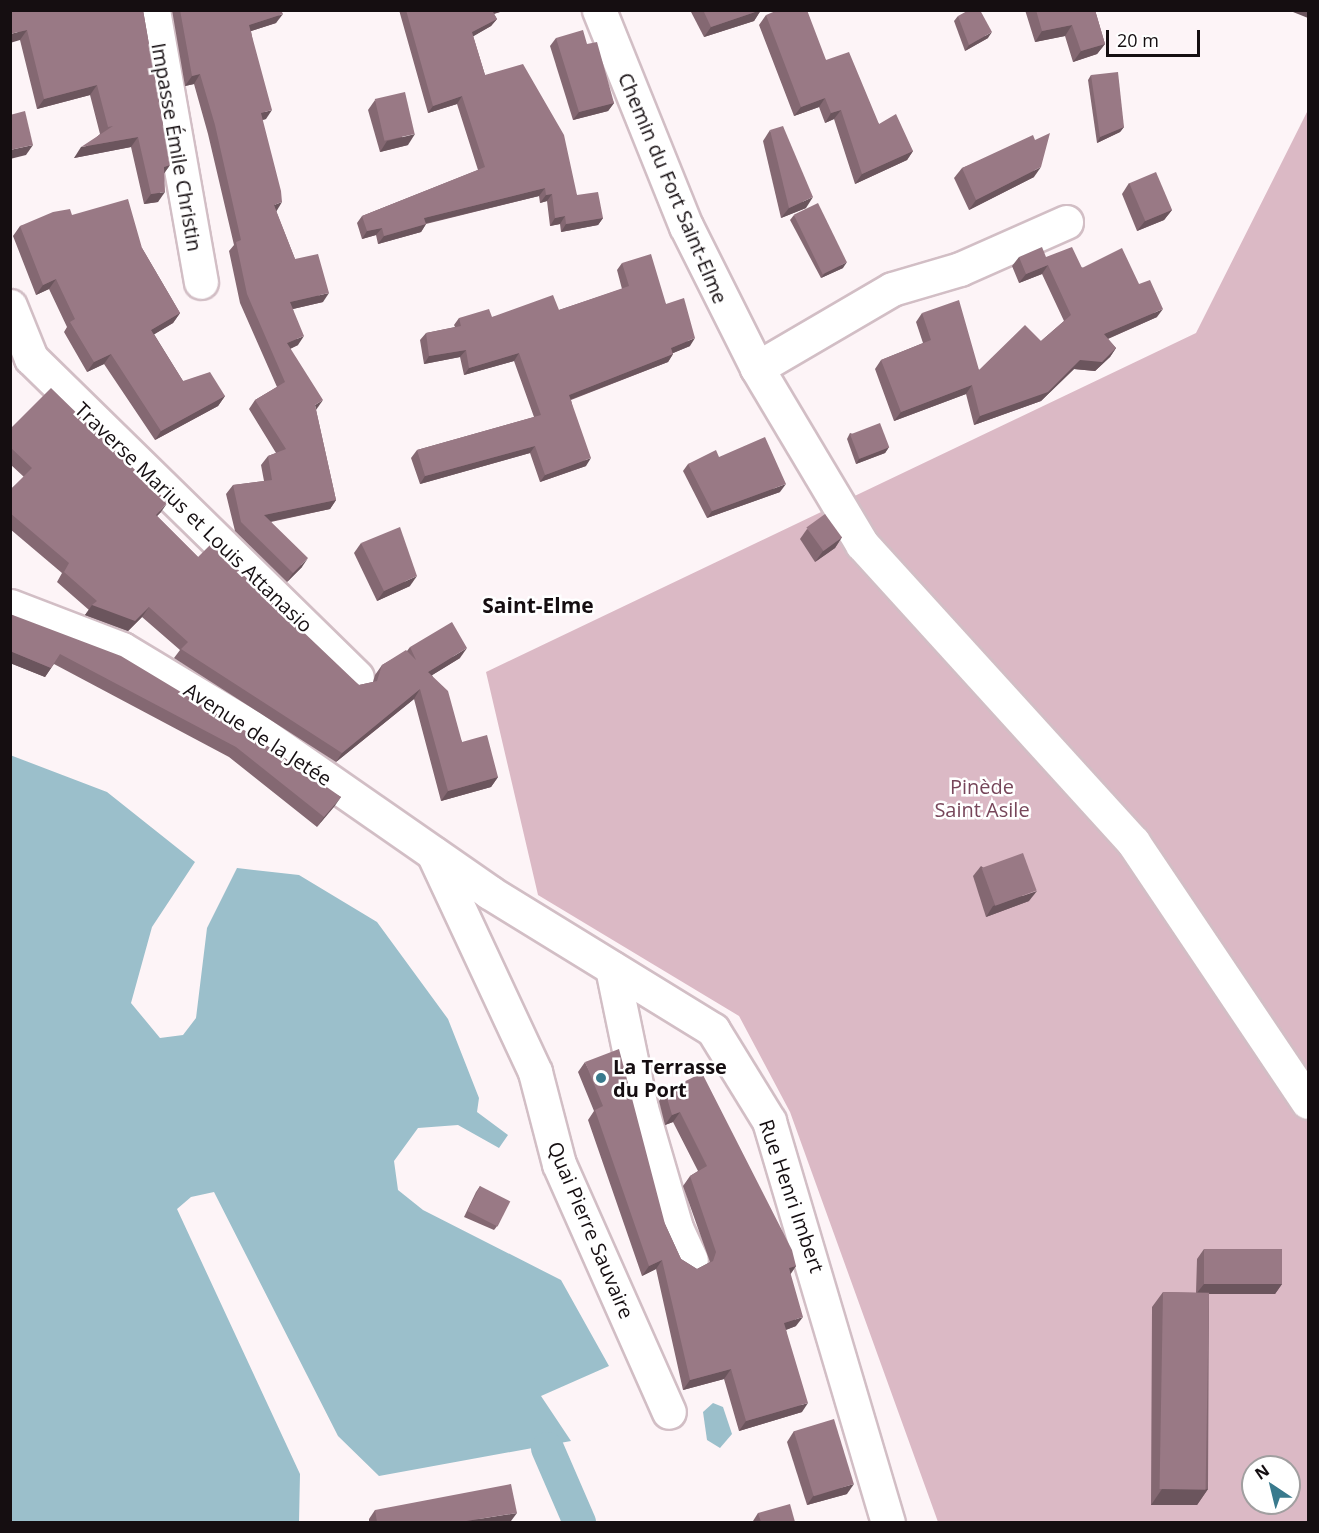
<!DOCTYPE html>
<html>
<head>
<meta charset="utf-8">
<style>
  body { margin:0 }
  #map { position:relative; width:1319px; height:1533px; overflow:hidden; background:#fdf4f7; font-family:"Open Sans",sans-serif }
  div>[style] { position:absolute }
  .forest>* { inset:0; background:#dbb9c5 }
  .water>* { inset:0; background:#9bbfcb }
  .canal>* { height:33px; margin:-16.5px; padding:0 16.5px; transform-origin:16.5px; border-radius:16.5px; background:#9bbfcb }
  .roads { filter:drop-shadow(2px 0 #d2bec5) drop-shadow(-2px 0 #d2bec5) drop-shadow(0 2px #d2bec5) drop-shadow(0 -2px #d2bec5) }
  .minor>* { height:33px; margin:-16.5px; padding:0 16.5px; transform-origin:16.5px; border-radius:16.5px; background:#fff }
  .wall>* { inset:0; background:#846872 }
  .shaded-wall>* { inset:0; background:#6b555d }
  .building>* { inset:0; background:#997985; transform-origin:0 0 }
  .dots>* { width:16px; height:16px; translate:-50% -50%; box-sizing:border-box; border:3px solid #fff; border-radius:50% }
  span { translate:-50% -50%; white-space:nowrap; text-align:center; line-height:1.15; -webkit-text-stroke:5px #fff; paint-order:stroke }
  .street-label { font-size:20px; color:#150e11 }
  .park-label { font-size:20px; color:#77465a }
  .poi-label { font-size:20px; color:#150e11; font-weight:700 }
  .left { translate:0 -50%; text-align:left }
  .neighbourhood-label { font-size:21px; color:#150e11; font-weight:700 }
  .frame { position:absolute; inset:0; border:12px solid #150e11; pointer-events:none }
  .north { position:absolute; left:1241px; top:1455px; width:60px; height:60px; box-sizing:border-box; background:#fff; border:2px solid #a19fa0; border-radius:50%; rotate:325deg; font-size:16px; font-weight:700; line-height:24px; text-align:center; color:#150e11 }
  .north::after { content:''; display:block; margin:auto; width:21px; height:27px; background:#397a8d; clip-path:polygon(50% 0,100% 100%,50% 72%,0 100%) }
  .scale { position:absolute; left:1106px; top:30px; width:94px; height:27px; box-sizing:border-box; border:3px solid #150e11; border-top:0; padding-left:8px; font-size:18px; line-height:21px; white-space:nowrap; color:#150e11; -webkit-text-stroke:4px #fff; paint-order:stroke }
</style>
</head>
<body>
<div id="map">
  <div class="forest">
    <div style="clip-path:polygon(evenodd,1308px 110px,1308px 1522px,938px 1522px,790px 1112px,739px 1016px,538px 895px,486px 672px,1196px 333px,1308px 110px,1253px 1467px,1289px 1467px,1289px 1503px,1253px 1503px,1253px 1467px)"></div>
  </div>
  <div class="water">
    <div style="clip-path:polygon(10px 755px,107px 792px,195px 862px,152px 927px,131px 1003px,160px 1038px,183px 1035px,196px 1018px,207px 928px,237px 868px,299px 875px,377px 922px,448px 1019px,479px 1098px,477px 1112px,508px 1135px,499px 1148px,458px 1125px,418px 1128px,394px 1161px,398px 1190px,423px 1210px,561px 1280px,609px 1366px,541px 1396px,571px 1441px,379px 1476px,338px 1436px,214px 1192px,191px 1197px,177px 1209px,300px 1474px,299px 1522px,11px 1522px)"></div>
    <div style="clip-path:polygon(713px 1403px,723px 1407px,732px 1434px,720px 1448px,707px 1440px,703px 1412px)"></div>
  </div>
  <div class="canal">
    <div style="left:547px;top:1448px;width:81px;rotate:66.6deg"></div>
  </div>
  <div class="roads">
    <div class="minor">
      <div style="left:153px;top:10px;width:276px;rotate:80deg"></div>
      <div style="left:599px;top:10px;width:233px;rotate:68.1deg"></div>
      <div style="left:686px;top:226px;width:159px;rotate:63.4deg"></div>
      <div style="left:757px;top:368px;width:156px;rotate:-30.3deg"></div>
      <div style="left:892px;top:289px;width:71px;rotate:-16.4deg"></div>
      <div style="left:960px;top:269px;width:116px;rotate:-23.9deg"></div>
      <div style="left:10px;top:306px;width:56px;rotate:68deg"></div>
      <div style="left:31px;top:358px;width:456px;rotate:44.4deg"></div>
      <div style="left:757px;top:368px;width:205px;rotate:59.2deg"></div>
      <div style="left:862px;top:544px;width:403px;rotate:47.7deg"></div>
      <div style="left:1133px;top:842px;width:313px;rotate:56.1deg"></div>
      <div style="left:10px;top:606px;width:120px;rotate:21deg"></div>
      <div style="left:122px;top:649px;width:152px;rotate:31deg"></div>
      <div style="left:252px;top:727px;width:289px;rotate:34.8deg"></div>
      <div style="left:489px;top:892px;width:263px;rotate:31.6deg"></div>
      <div style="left:713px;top:1030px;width:107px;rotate:58.4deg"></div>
      <div style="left:769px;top:1121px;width:418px;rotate:73.5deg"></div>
      <div style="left:433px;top:853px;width:242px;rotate:65deg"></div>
      <div style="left:535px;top:1072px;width:95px;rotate:75.4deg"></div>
      <div style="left:559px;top:1164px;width:271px;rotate:66.1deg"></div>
      <div style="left:612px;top:968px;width:143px;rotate:78.3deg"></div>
      <div style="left:641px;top:1108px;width:125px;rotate:73.7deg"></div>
      <div style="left:676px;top:1228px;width:35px;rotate:65deg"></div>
    </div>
  </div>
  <div class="wall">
    <div style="clip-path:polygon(10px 10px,143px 10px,170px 165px,164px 173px,158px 202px,144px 204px,131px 147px,74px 158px,100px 134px,90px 95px,37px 109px,20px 40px)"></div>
    <div style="clip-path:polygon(172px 10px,281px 10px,276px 23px,251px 31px,266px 119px,262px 120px,276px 211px,295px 259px,323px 302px,293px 309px,298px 345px,290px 349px,316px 410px,336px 500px,330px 509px,271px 522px,302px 567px,287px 582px,235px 531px,226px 494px,233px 485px,264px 481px,261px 465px,268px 456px,276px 453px,249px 409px,255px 400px,277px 387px,240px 303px,229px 251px,234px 245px,208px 134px,194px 84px,185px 86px)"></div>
    <div style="clip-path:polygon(399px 10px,501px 10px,500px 12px,494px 14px,497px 19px,491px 26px,473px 36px,485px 75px,577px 195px,603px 218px,598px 225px,561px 232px,560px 224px,550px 226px,547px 201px,540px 203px,539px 196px,426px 224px,421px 232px,378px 244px,376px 235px,362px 239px,357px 223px,362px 216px,478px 170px,457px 104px,428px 113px)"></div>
    <div style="clip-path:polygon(690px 10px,761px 10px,754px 21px,704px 37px)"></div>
    <div style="clip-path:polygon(1025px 10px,1095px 10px,1105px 44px,1097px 54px,1073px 62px,1065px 36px,1035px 42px)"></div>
    <div style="clip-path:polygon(766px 15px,826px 60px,879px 124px,913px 151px,907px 160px,855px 184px,834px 119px,825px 123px,819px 107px,794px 116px,759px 25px)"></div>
    <div style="clip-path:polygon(958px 16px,988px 38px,965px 51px,954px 21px)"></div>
    <div style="clip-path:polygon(556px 38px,587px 44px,614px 103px,608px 111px,573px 120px,550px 46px)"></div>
    <div style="clip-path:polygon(1091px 75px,1124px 127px,1120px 132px,1097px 143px,1088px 80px)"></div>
    <div style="clip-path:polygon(375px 100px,408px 145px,380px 152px,368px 110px)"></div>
    <div style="clip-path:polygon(770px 130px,806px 208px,781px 218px,763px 141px)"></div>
    <div style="clip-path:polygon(1035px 140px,1034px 177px,969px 210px,954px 178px,962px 168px)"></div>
    <div style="clip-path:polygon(1129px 183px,1172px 210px,1164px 220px,1137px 231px,1122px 194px)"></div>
    <div style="clip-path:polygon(72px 215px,142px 248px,180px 313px,173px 323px,154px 334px,183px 381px,225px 396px,218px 406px,155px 440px,104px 364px,87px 372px,64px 332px,67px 327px,49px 289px,36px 295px,13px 236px,20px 226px)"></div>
    <div style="clip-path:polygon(794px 215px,843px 268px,821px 278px,790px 220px)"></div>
    <div style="clip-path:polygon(1019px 257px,1046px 257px,1139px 284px,1157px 317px,1108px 339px,1116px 348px,1110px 357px,1095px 371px,1074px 369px,1041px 401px,974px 425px,966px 394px,894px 421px,875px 369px,881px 360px,923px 343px,916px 322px,922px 313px,979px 370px,1041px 341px,1064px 321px,1042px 274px,1019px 283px,1012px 266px)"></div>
    <div style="clip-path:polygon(622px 263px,666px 304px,690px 346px,673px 353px,673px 354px,668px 362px,571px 400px,586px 466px,540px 482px,530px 453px,420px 484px,411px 458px,417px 450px,534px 417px,514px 361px,464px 375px,460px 357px,424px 364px,420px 340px,426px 333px,455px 327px,454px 325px,459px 318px,492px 317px,559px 310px,622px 289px,617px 270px)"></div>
    <div style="clip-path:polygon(10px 429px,161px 512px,157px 516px,198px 557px,359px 685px,373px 682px,375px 675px,382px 665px,407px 651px,410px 647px,460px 658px,432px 675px,462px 742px,498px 777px,491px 787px,441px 801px,414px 699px,336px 762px,174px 658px,180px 650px,142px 617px,128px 631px,85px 615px,89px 610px,57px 582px,62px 573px,10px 529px,10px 490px,24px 477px,10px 464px)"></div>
    <div style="clip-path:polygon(850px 433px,889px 447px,885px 453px,856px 464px,847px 439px)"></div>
    <div style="clip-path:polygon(719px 457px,780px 492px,707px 518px,683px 471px,688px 464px)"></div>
    <div style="clip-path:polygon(807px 529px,842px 537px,835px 548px,815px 562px,800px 539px)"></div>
    <div style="clip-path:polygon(361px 543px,410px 586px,377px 601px,354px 553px)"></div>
    <div style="clip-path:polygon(10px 614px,341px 797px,317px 827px,229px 757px,54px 664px,45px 677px,10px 663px)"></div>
    <div style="clip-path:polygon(981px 866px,1029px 901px,986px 917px,973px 876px)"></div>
    <div style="clip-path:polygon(585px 1062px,665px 1224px,681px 1259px,697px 1269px,710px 1262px,683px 1186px,690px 1176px,698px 1171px,673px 1122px,665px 1125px,659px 1101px,665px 1091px,796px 1266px,790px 1274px,796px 1326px,786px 1330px,802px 1412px,739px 1431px,724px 1379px,683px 1390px,656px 1269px,642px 1276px,588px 1120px,594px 1111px,578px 1072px)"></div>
    <div style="clip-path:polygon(480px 1186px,498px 1225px,494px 1230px,464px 1217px,476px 1192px)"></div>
    <div style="clip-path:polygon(1204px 1249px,1282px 1284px,1275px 1294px,1209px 1294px,1208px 1489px,1197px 1505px,1151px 1505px,1152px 1307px,1163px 1292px,1196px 1293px,1197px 1259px)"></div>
    <div style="clip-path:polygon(794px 1431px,847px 1494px,807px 1505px,787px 1442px)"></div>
    <div style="clip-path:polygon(375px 1510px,511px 1521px,502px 1522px,369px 1522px,369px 1519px)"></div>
    <div style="clip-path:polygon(758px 1513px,795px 1522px,753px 1522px,753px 1521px)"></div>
  </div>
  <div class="shaded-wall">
    <div style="clip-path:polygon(489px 10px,501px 10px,500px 12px,485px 16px)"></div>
    <div style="clip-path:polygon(761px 10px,754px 21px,704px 37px,711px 27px)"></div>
    <div style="clip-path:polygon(1288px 10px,1308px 10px,1308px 18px)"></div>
    <div style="clip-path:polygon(283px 14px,276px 23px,242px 34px,249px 25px)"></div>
    <div style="clip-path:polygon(497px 19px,491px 26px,467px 40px,472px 32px)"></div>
    <div style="clip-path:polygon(1072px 25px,1065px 36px,1035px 42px,1042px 31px)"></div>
    <div style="clip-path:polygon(27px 30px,20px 40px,10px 43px,10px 34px)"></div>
    <div style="clip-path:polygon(992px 32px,988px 38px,965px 51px,969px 45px)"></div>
    <div style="clip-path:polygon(1105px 44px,1097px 54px,1073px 62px,1081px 51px)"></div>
    <div style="clip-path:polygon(200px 74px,194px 84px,185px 86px,192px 76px)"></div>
    <div style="clip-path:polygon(97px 85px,90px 95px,37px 109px,44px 99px)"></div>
    <div style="clip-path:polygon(462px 96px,457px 104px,428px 113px,433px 106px)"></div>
    <div style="clip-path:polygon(825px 98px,819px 107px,794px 116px,801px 107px)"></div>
    <div style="clip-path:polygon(614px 103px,608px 111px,573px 120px,579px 112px)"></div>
    <div style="clip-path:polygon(272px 110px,266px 119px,254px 122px,261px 113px)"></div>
    <div style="clip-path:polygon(841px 110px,834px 119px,825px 123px,831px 113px)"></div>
    <div style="clip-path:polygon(1124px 127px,1120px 132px,1097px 143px,1100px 137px)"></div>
    <div style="clip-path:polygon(415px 134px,408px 145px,380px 152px,387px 141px)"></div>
    <div style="clip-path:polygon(138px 137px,131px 147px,74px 158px,81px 147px)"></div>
    <div style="clip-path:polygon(33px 145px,26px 155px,10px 159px,10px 150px)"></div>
    <div style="clip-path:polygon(913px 151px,907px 160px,855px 184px,862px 174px)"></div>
    <div style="clip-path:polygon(170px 165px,163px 175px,164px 167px)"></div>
    <div style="clip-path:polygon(1041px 167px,1034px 177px,969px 210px,976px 200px)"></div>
    <div style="clip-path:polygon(545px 188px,539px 196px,419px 225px,424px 218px)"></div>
    <div style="clip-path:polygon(165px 192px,158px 202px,144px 204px,151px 194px)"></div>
    <div style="clip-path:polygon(552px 194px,547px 201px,540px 203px,546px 195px)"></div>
    <div style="clip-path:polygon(813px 197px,806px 208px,781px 218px,789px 208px)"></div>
    <div style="clip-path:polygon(282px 202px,276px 212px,274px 205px)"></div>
    <div style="clip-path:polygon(1172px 210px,1164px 220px,1137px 231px,1145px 221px)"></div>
    <div style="clip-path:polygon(565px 216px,560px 224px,550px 226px,555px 218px)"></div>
    <div style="clip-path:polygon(603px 218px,598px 225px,561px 232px,566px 224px)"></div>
    <div style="clip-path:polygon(426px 224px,421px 232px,378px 244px,384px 236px)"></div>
    <div style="clip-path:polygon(382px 228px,376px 235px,362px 239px,367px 231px)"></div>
    <div style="clip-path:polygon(847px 262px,843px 268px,821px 278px,825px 273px)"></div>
    <div style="clip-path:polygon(1048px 265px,1042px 274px,1019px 283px,1026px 274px)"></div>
    <div style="clip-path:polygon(56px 279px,49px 289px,36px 295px,43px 285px)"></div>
    <div style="clip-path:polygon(329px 293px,323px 302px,284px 311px,290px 302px)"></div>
    <div style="clip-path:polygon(1163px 309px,1157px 317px,1098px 343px,1104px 334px)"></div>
    <div style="clip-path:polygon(180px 313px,173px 323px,145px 340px,151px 330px)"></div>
    <div style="clip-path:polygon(304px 336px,298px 345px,281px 353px,287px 343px)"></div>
    <div style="clip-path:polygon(695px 338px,690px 346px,666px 356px,671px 348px)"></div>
    <div style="clip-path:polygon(1116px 348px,1110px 357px,1095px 371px,1074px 369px,1041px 401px,974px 425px,980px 416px,1080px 360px)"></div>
    <div style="clip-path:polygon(466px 350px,460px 357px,424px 364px,429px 356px)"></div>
    <div style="clip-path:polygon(519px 353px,514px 361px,464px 375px,469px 368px)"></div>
    <div style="clip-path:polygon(111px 354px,104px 364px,87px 372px,94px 362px)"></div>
    <div style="clip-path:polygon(673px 354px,668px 362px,564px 402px,569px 395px)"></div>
    <div style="clip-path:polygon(972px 385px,966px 394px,894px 421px,901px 412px)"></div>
    <div style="clip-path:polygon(225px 396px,218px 406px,155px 440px,161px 431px)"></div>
    <div style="clip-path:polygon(323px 400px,316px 410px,315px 405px)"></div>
    <div style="clip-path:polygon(535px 446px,530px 453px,420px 484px,425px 476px)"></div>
    <div style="clip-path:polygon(889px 447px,885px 453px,856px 464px,859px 459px)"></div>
    <div style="clip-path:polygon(591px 458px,586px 466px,540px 482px,545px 475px)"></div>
    <div style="clip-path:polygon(786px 484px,780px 492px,707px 518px,712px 511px)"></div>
    <div style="clip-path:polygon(336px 500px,330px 509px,258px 524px,264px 515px)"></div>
    <div style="clip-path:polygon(168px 502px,161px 512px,149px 524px,156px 515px)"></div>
    <div style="clip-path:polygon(842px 537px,835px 548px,815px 562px,823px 551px)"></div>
    <div style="clip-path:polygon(308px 558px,302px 567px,287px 582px,293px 573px)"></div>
    <div style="clip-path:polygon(417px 576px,410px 586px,377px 601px,384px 591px)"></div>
    <div style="clip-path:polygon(92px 605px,149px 607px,142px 617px,128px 631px,85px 615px)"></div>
    <div style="clip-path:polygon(467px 648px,460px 658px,421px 682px,428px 672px)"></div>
    <div style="clip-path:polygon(10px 651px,51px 668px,45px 677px,10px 663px)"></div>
    <div style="clip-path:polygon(420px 689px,414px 699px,336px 762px,342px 753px)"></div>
    <div style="clip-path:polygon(498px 777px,491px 787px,441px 801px,448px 791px)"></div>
    <div style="clip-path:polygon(341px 797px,334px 807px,317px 827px,324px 817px)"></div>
    <div style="clip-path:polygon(1037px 891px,1029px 901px,986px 917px,993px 906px)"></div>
    <div style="clip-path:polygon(680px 1112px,673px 1122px,665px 1125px,672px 1115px)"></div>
    <div style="clip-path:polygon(662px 1260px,656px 1269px,642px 1276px,649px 1266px)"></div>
    <div style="clip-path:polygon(796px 1266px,790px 1275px,789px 1268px)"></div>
    <div style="clip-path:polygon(1204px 1284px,1282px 1284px,1275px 1294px,1196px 1294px)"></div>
    <div style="clip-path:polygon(803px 1317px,796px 1326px,777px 1333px,784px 1323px)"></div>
    <div style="clip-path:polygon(731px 1369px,724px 1379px,683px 1390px,690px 1380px)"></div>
    <div style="clip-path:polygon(808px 1403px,802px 1412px,739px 1431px,746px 1421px)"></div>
    <div style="clip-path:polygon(854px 1484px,847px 1494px,807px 1505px,814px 1495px)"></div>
    <div style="clip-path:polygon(1162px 1489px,1208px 1489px,1197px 1505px,1151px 1505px)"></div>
    <div style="clip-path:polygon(517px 1513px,511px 1521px,502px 1522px,460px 1522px)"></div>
  </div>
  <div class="building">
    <div style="clip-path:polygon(10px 10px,143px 10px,170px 165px,164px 167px,165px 192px,151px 194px,138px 137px,81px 147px,113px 126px,108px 127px,97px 85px,44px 99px,27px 30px,10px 34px)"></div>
    <div style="clip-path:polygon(180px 10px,281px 10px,283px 14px,249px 25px,272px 110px,261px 113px,281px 191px,282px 202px,274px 205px,295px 259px,318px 254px,329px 293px,290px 302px,304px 336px,287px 343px,323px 400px,315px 405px,336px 500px,264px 515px,308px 558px,293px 573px,241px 522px,233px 485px,272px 480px,268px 456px,286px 449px,255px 400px,285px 382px,247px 294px,236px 242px,241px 240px,215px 125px,200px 74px,192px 76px)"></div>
    <div style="clip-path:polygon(406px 10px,492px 10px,497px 19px,472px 32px,485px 75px,523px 64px,564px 135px,577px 195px,598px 192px,603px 218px,566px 224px,565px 216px,555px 218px,552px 194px,546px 195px,545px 188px,424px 218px,426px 224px,384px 236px,382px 228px,367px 231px,362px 216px,485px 167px,462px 96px,433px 106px)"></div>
    <div style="clip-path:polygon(703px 10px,761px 10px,711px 27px)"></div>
    <div style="clip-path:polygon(778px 10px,807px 10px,826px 60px,849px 52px,879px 124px,896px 114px,913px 151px,862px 174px,841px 110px,831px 113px,825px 98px,801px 107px,766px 15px)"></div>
    <div style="clip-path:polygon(969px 10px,980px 10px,992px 32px,969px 45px,958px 16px)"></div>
    <div style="clip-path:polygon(1036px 10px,1095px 10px,1105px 44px,1081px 51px,1072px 25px,1042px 31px)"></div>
    <div style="clip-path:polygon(583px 30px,587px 44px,597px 42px,614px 103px,579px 112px,556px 38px)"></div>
    <div style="clip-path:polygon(1118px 72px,1124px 127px,1100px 137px,1091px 75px)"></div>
    <div style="left:405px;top:92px;width:43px;height:31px;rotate:77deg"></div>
    <div style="clip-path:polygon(25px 111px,33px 145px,10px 150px,10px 115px)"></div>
    <div style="clip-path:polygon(783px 126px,813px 197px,789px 208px,770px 130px)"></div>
    <div style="clip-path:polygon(1050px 133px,1041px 167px,976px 200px,962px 168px,1033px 135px,1035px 140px)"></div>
    <div style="left:1156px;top:172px;width:41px;height:29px;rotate:67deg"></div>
    <div style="clip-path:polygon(128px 199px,142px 248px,180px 313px,151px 330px,183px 381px,210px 372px,225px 396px,161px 431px,111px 354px,94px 362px,70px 322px,75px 319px,56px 279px,43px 285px,20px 226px,53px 212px,70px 209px,72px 215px)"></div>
    <div style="left:818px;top:203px;width:66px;height:27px;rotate:64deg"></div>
    <div style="clip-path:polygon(1042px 247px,1046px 257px,1072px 247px,1082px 268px,1122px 248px,1139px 284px,1150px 280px,1163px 309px,1104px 334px,1116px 348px,1102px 362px,1080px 360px,1048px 392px,980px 416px,972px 385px,901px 412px,881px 360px,931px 340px,922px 313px,959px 300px,979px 370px,1025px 325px,1041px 341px,1071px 315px,1048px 265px,1026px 274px,1019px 257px)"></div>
    <div style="clip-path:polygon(651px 254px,666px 304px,684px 298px,695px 338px,671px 348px,673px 354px,569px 395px,591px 458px,545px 475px,535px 446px,425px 476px,417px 450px,541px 415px,519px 353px,469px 368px,466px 350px,429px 356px,426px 333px,461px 326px,459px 318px,489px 309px,492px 317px,553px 295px,559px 310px,629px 286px,622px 263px)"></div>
    <div style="clip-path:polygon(51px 388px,168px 502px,156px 515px,198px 557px,211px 544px,359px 685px,377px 681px,382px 665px,406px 650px,416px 660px,410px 647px,452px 622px,467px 648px,428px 672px,448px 691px,462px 742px,487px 735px,498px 777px,448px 791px,420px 689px,342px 753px,181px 649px,188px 642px,149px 607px,135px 621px,92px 605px,97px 601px,64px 572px,69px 563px,10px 513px,10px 490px,32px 468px,10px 447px,10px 429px)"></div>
    <div style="left:880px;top:423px;width:26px;height:32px;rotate:69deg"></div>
    <div style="clip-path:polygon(765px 437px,786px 484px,712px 511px,688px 464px,716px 450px,719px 457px)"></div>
    <div style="left:825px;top:514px;width:29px;height:23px;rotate:54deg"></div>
    <div style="clip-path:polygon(400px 527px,417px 576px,384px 591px,361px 543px)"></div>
    <div style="clip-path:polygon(10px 614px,121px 656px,249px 733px,341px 797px,324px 817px,236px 747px,60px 654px,51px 668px,10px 651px)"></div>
    <div style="left:1023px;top:853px;width:40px;height:44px;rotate:70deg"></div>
    <div style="clip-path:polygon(619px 1049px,665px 1224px,681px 1259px,697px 1269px,713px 1261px,716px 1252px,690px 1176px,707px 1166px,680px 1112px,672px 1115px,665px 1091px,702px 1073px,792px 1250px,796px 1266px,789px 1268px,803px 1317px,784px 1323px,808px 1403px,746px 1421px,731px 1369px,690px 1380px,662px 1260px,649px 1266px,595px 1110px,603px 1106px,585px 1062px)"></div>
    <div style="left:480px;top:1186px;width:34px;height:28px;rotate:27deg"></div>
    <div style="left:1204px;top:1249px;width:78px;height:35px"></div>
    <div style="left:1163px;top:1292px;width:46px;height:197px;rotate:1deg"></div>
    <div style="left:834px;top:1419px;width:68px;height:42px;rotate:73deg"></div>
    <div style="clip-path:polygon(511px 1484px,517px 1513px,460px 1522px,377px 1522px,375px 1510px)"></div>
    <div style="clip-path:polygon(790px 1504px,795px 1522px,761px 1522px,758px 1513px)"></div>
  </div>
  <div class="dots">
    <div style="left:601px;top:1078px;background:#397a8d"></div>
  </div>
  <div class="street-label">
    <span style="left:177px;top:147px;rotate:80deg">Impasse Émile Christin</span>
    <span style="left:673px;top:188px;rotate:67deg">Chemin du Fort Saint-Elme</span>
    <span style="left:194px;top:517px;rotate:44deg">Traverse Marius et Louis Attanasio</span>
    <span style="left:258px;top:734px;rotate:33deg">Avenue de la Jetée</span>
    <span style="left:792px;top:1196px;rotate:71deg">Rue Henri Imbert</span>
    <span style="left:591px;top:1230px;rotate:67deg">Quai Pierre Sauvaire</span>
  </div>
  <div class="park-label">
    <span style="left:982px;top:798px">Pinède<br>Saint Asile</span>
  </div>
  <div class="poi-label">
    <span class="left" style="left:613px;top:1078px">La Terrasse<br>du Port</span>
  </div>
  <div class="neighbourhood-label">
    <span style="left:538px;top:605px">Saint-Elme</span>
  </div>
  <div class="frame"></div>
  <div class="north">N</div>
  <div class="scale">20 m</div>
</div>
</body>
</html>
